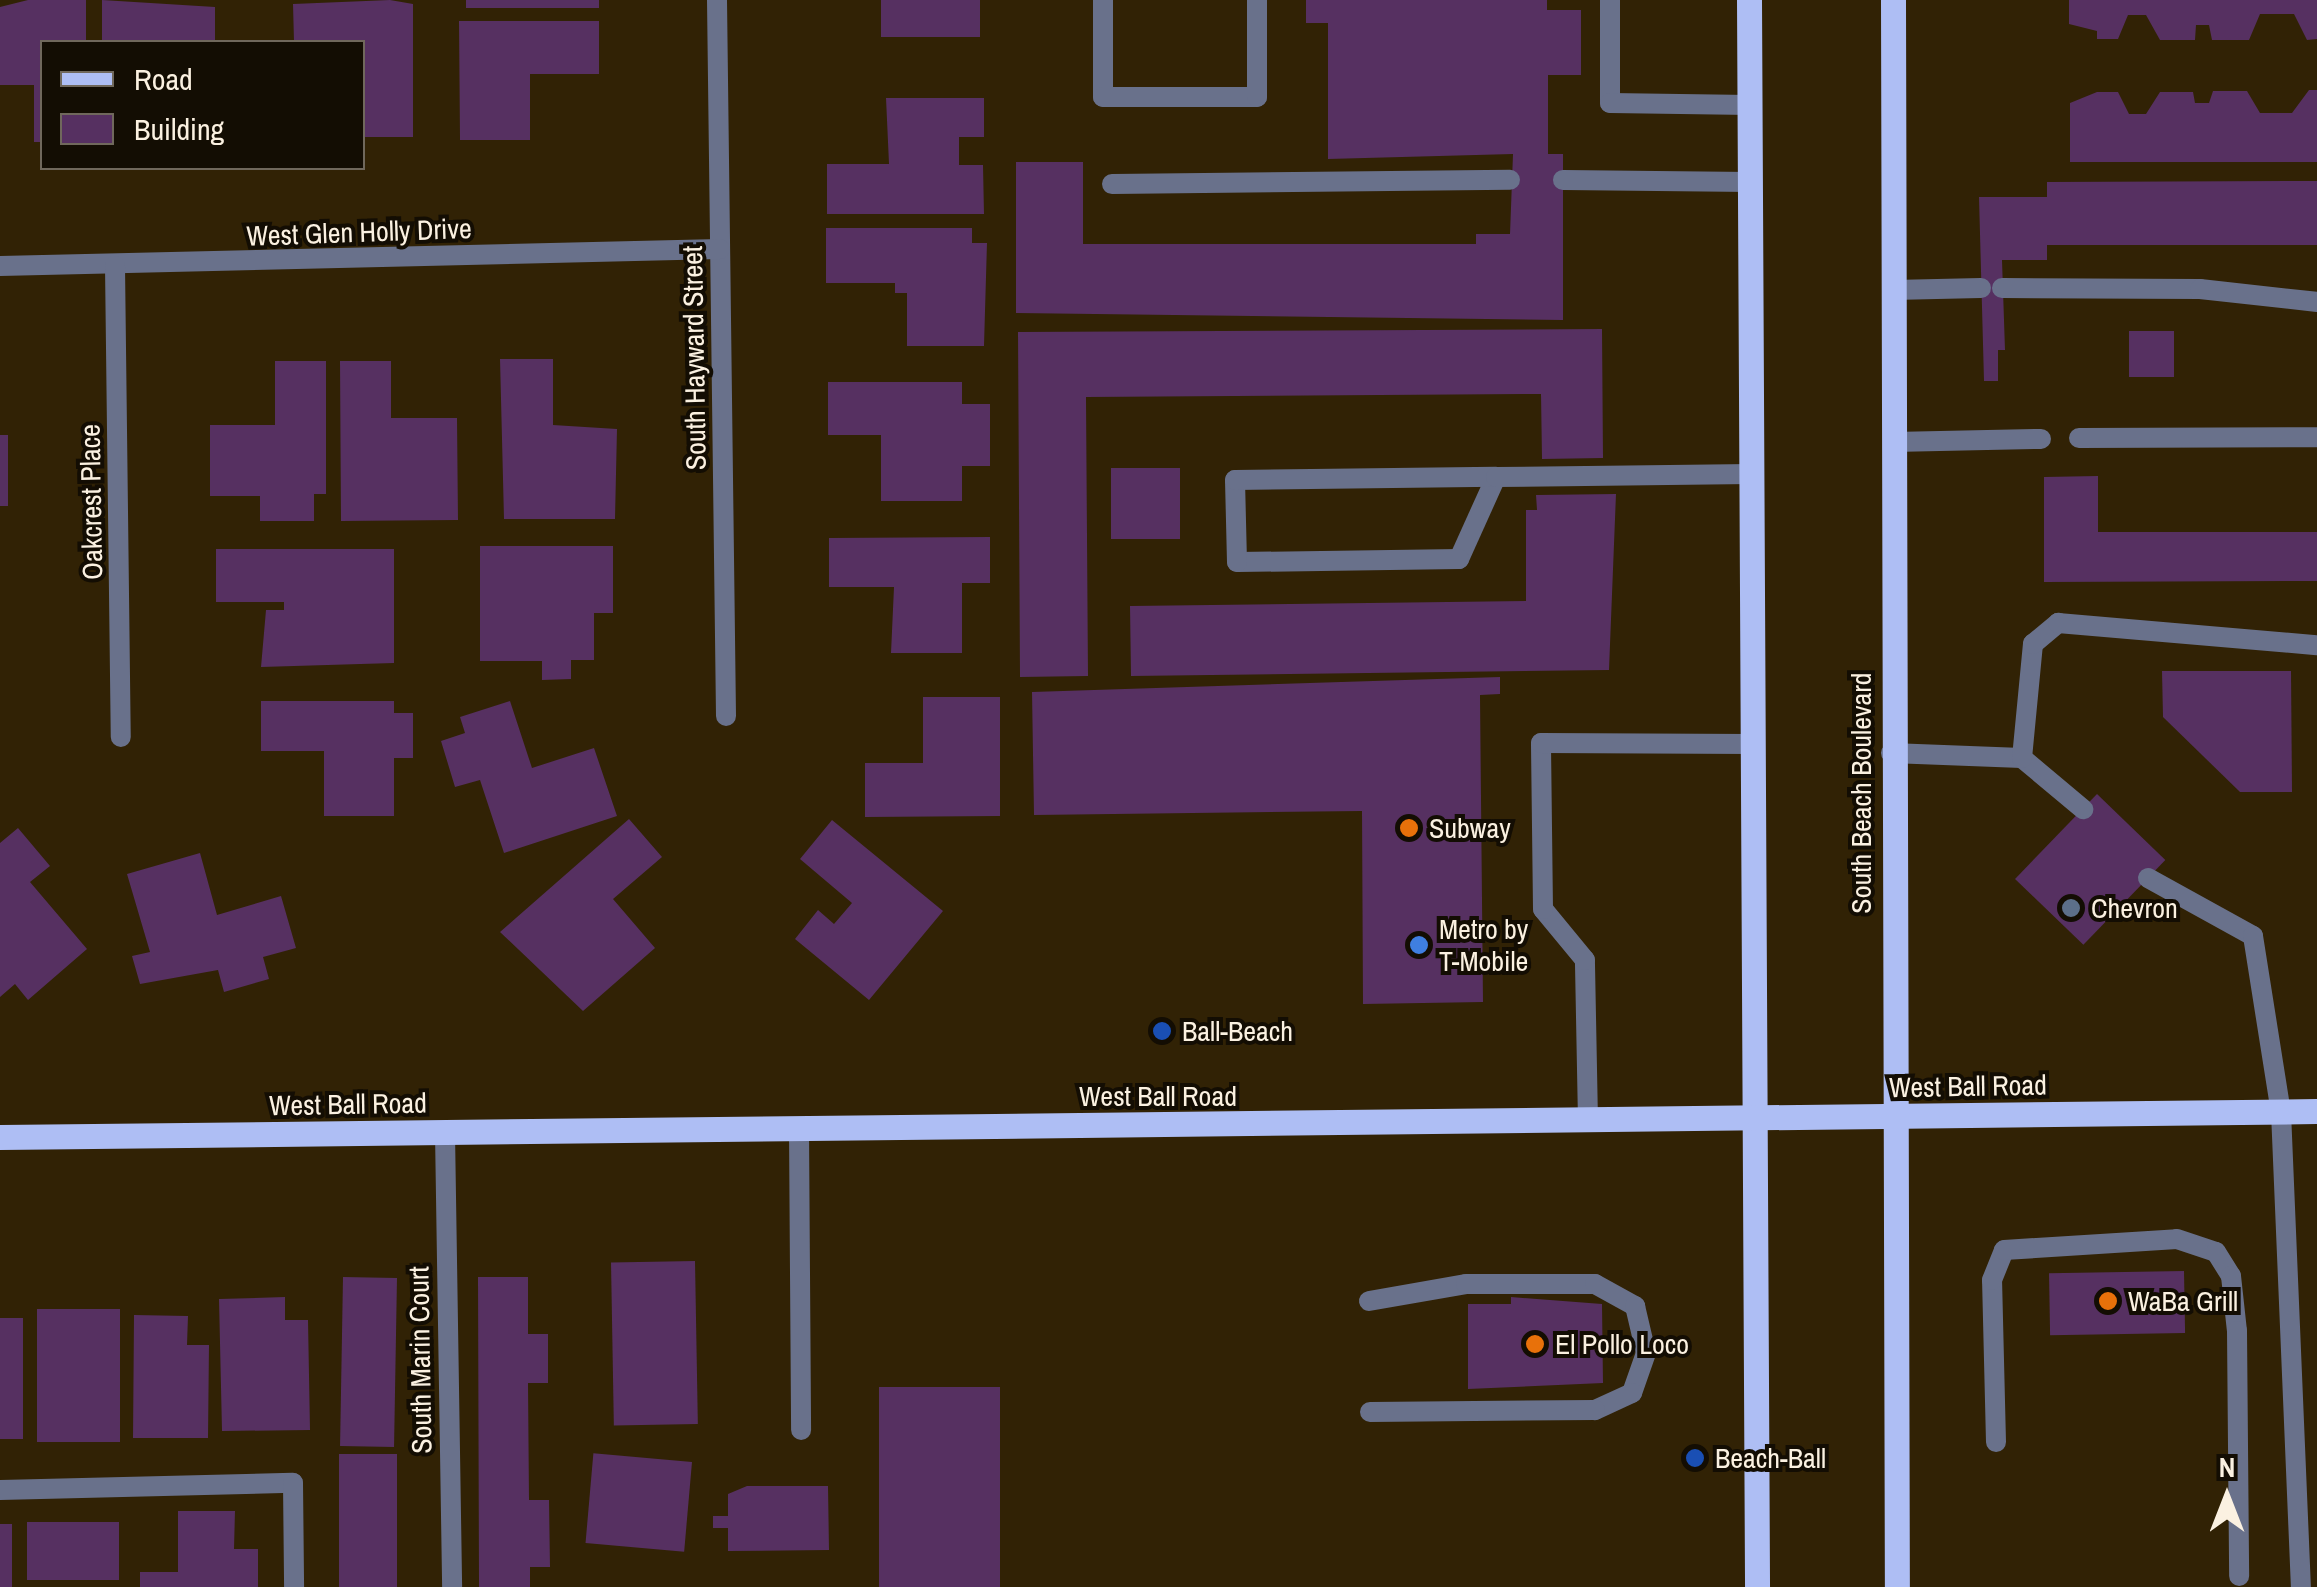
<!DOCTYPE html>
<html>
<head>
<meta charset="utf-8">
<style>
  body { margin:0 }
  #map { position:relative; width:2317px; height:1587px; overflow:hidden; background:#312205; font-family:"Archivo Narrow",sans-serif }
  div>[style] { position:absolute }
  .building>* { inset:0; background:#563061; transform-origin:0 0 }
  .service>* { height:20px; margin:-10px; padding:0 10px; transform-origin:10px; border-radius:10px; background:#69718b }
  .minor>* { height:20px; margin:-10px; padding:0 10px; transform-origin:10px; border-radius:10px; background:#69718b }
  .primary>* { height:25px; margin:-12.5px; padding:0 12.5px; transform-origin:12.5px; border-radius:12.5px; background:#aebef4 }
  .dots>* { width:28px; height:28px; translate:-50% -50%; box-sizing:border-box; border:5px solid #130d03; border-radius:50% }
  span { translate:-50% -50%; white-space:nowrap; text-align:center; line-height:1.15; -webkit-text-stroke:8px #130d03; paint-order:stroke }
  .street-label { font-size:28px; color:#fbf1e1 }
  .poi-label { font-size:28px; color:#fbf1e1 }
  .left { translate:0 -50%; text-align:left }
  .legend { position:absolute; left:40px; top:40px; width:325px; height:130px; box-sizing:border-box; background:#130d03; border:2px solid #70685c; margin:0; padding:12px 18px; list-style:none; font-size:30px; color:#fbf1e1 }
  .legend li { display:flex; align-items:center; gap:20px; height:50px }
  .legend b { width:50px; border:2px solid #70685c }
  .north { position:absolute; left:2177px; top:1447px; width:100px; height:100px; -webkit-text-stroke:8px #130d03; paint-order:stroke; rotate:0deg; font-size:28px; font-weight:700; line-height:40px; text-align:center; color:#fbf1e1 }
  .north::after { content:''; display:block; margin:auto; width:35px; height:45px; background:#fbf1e1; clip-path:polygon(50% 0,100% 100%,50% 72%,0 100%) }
</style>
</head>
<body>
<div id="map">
  <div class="building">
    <div style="clip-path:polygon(28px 0,86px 0,86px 42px,42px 42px,42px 142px,34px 142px,34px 85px,0 85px,0 7px)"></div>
    <div style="clip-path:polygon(102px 0,215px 7px,215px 42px,102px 42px)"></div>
    <div style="clip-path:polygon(390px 0,413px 4px,413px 137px,362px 137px,362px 42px,294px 42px,293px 4px)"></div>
    <div style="left:466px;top:0;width:133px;height:8px"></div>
    <div style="left:881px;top:0;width:99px;height:37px"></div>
    <div style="clip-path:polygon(1306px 0,1547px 0,1547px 10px,1581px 10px,1581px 75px,1548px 75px,1548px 154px,1563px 154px,1563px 320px,1016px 313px,1016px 162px,1083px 162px,1083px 244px,1476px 244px,1476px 234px,1510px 234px,1513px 154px,1328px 159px,1328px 23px,1306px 23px)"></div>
    <div style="clip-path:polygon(2069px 0,2317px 0,2317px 39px,2307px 40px,2294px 14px,2260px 14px,2249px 40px,2212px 40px,2209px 25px,2196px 25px,2195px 40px,2160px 40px,2146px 15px,2128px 15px,2118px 39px,2097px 39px,2097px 31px,2069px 24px)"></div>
    <div style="clip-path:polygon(459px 21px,599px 21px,599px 74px,530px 74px,530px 140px,460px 140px)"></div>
    <div style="clip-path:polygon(2309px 90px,2317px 90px,2317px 162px,2070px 162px,2070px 103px,2097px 92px,2118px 92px,2129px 114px,2146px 114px,2160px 92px,2193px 92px,2195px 103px,2209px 103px,2213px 91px,2247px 91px,2260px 113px,2292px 113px)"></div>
    <div style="clip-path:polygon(886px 98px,984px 98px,984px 137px,959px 137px,959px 165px,983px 165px,984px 214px,827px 214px,827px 164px,889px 164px)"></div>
    <div style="clip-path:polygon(2317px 181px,2317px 245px,2047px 245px,2047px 260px,2002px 260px,2005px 350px,1998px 350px,1998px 381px,1984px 381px,1979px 197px,2047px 197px,2047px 182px)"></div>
    <div style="clip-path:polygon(826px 228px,972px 228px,972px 243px,987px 243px,984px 346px,907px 346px,907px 293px,895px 293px,895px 283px,826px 283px)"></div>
    <div style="clip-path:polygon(1602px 329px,1603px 458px,1542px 459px,1541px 394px,1086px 397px,1088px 676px,1020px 677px,1018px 332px)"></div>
    <div style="left:2129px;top:331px;width:45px;height:46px"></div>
    <div style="clip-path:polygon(500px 359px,553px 359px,553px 425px,617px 429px,615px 519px,504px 519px)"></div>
    <div style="clip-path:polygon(275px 361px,326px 361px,326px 494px,314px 494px,314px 521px,260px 521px,260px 496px,210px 496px,210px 425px,275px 425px)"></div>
    <div style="clip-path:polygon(340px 361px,391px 361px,391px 418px,457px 418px,458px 520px,341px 521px)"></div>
    <div style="clip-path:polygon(828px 382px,962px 382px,962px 404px,990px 404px,990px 466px,962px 466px,962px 501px,881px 501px,881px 435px,828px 435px)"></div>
    <div style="left:0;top:435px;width:8px;height:71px"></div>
    <div style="left:1111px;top:468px;width:69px;height:71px"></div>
    <div style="clip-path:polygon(2098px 476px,2098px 532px,2317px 532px,2317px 581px,2044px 582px,2044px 477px)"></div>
    <div style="clip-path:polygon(1616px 494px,1609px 670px,1131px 676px,1130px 606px,1526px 601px,1526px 510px,1537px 510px,1536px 495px)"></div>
    <div style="clip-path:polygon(990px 537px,990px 583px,962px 583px,962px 653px,891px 653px,894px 587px,829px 587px,829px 538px)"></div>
    <div style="clip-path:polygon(480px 546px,613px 546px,613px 613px,594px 613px,594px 660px,571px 660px,571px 679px,542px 680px,542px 661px,480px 661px)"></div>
    <div style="clip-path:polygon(216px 549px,394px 549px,394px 663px,261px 667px,266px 610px,284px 610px,284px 602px,216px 602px)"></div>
    <div style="clip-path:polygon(2162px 671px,2291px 671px,2292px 792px,2240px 792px,2163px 717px)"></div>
    <div style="clip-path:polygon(1500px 677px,1500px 694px,1480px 695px,1483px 1002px,1363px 1004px,1362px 811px,1034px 815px,1032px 692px)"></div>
    <div style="clip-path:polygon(923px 697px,1000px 697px,1000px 816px,865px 817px,865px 763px,923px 763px)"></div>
    <div style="clip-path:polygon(261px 701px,394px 701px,394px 713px,413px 713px,413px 758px,394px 758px,394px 816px,324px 816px,324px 751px,261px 751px)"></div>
    <div style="clip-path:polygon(510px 701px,532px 768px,594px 748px,617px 816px,504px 853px,480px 780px,455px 787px,441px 741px,465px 733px,460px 717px)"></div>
    <div style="left:2097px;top:794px;width:95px;height:118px;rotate:44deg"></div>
    <div style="clip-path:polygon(629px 819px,662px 857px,613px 899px,655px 948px,583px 1011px,500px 932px)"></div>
    <div style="clip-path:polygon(832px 820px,943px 911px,869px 1000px,795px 939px,818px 910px,834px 924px,852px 903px,800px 859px)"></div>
    <div style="clip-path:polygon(18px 828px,50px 866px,30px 882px,87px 949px,28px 1000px,15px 984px,0 997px,0 843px)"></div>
    <div style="clip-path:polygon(200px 853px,217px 915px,281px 896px,296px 948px,263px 957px,269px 979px,224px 992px,218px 970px,140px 984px,132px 956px,150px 952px,127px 874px)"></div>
    <div style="left:695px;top:1261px;width:163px;height:84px;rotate:89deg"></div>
    <div style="left:2184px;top:1271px;width:62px;height:135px;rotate:89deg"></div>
    <div style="left:343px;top:1277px;width:54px;height:169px;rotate:1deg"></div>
    <div style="clip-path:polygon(478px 1277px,528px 1277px,528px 1334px,548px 1334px,548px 1383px,528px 1383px,529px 1500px,549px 1500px,550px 1567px,530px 1567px,530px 1587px,479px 1587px)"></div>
    <div style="clip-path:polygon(285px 1297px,285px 1320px,308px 1320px,310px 1430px,222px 1431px,219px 1299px)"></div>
    <div style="clip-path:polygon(1511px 1297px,1602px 1304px,1603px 1383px,1468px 1389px,1468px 1304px,1511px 1304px)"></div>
    <div style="left:120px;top:1309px;width:133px;height:83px;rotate:90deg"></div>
    <div style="clip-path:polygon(134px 1315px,188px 1316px,187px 1345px,209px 1345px,208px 1438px,133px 1438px)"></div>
    <div style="left:0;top:1318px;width:23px;height:121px"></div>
    <div style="left:1000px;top:1387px;width:200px;height:121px;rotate:90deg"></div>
    <div style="left:397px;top:1454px;width:133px;height:58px;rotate:90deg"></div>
    <div style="left:692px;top:1462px;width:90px;height:99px;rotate:95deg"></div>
    <div style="clip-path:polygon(747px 1486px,828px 1486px,829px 1550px,728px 1551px,728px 1528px,713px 1528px,713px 1516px,728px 1516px,728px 1494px)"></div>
    <div style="clip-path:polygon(178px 1511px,235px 1511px,234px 1549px,258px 1549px,258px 1587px,140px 1587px,140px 1572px,178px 1572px)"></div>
    <div style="left:119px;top:1522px;width:58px;height:92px;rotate:90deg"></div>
    <div style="left:0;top:1524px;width:12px;height:63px"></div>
  </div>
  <div class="service">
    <div style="left:1103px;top:0;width:97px;rotate:90deg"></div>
    <div style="left:1103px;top:97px;width:154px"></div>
    <div style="left:1257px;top:97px;width:97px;rotate:-90deg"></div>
    <div style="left:1610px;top:0;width:103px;rotate:90deg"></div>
    <div style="left:1610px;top:103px;width:140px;rotate:0.8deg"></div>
    <div style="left:1563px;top:180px;width:187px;rotate:0.6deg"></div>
    <div style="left:1112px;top:184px;width:398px;rotate:-0.6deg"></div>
    <div style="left:2002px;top:288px;width:198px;rotate:0.3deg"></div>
    <div style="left:2200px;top:289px;width:118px;rotate:6.3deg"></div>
    <div style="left:1893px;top:290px;width:88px;rotate:-1.3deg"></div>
    <div style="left:2079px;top:438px;width:238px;rotate:-0.2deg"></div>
    <div style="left:1893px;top:442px;width:148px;rotate:-1.2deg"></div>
    <div style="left:1496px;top:477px;width:90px;rotate:114.3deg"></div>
    <div style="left:1459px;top:559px;width:222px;rotate:179.2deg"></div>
    <div style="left:1237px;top:562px;width:82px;rotate:-91.4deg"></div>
    <div style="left:1235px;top:480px;width:261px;rotate:-0.7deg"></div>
    <div style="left:1496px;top:477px;width:255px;rotate:-0.7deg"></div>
    <div style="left:1891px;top:753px;width:131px;rotate:2.2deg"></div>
    <div style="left:2022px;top:758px;width:80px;rotate:39.9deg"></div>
    <div style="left:2022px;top:758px;width:115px;rotate:-84.5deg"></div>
    <div style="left:2033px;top:644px;width:33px;rotate:-40deg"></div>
    <div style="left:2058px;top:623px;width:260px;rotate:4.9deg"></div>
    <div style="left:2148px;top:878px;width:120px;rotate:28.9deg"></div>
    <div style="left:2253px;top:936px;width:178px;rotate:81deg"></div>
    <div style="left:2281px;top:1112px;width:475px;rotate:87.6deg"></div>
    <div style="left:1588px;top:1121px;width:161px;rotate:-91.1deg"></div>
    <div style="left:1585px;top:960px;width:66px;rotate:-129.5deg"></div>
    <div style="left:1543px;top:909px;width:166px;rotate:-90.7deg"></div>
    <div style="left:1541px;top:743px;width:210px;rotate:0.3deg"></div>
    <div style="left:1369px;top:1301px;width:98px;rotate:-9.9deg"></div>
    <div style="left:1466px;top:1284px;width:129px"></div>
    <div style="left:1595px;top:1284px;width:46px;rotate:28.8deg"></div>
    <div style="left:1635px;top:1306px;width:48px;rotate:76.8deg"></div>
    <div style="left:1646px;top:1353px;width:42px;rotate:109.3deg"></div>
    <div style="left:1632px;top:1393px;width:41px;rotate:155.3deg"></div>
    <div style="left:1595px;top:1410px;width:225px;rotate:179.5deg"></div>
    <div style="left:1996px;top:1442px;width:162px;rotate:-91.4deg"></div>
    <div style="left:1992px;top:1280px;width:32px;rotate:-68deg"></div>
    <div style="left:2004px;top:1250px;width:173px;rotate:-3.6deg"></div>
    <div style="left:2177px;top:1239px;width:41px;rotate:18.4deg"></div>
    <div style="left:2216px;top:1252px;width:28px;rotate:58deg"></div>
    <div style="left:2231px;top:1276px;width:55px;rotate:83.8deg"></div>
    <div style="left:2237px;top:1331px;width:245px;rotate:89.5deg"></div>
  </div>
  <div class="minor">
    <div style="left:717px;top:0;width:716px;rotate:89.28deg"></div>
    <div style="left:0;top:266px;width:720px;rotate:-1.35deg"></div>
    <div style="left:115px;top:266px;width:471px;rotate:89.3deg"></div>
    <div style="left:799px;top:1130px;width:300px;rotate:89.6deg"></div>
    <div style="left:445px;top:1133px;width:454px;rotate:89.1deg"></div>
    <div style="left:0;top:1490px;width:293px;rotate:-1.4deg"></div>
    <div style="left:293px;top:1483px;width:104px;rotate:89.4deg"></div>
  </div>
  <div class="primary">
    <div style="left:1749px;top:0;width:1587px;rotate:89.71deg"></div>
    <div style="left:1893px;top:0;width:1587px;rotate:89.86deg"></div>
    <div style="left:0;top:1137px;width:2317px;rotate:-0.64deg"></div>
  </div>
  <div class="dots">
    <div style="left:1409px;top:828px;background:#e8710a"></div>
    <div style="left:2071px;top:908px;background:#5c6f8a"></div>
    <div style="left:1419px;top:945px;background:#3f7fe0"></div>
    <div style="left:1162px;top:1031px;background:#1a4fb4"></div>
    <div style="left:2108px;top:1301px;background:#e8710a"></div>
    <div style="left:1535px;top:1344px;background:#e8710a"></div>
    <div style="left:1695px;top:1458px;background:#1a4fb4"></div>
  </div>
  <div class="street-label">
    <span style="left:359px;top:232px;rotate:-2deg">West Glen Holly Drive</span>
    <span style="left:694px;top:358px;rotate:-91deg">South Hayward Street</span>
    <span style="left:91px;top:502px;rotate:-91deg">Oakcrest Place</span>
    <span style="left:1861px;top:793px;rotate:-90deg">South Beach Boulevard</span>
    <span style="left:1968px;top:1086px;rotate:-1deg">West Ball Road</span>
    <span style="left:1158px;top:1096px">West Ball Road</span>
    <span style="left:348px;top:1104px;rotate:-1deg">West Ball Road</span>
    <span style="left:420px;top:1360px;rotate:-91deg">South Marin Court</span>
  </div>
  <div class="poi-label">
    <span class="left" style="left:1429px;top:828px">Subway</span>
    <span class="left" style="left:2091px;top:908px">Chevron</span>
    <span class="left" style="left:1439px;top:945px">Metro by<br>T-Mobile</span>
    <span class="left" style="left:1182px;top:1031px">Ball-Beach</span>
    <span class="left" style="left:2128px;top:1301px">WaBa Grill</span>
    <span class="left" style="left:1555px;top:1344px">El Pollo Loco</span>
    <span class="left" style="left:1715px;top:1458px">Beach-Ball</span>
  </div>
  <ul class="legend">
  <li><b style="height:12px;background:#aebef4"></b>Road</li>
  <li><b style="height:28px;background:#563061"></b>Building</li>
  </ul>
  <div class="north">N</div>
</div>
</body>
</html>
